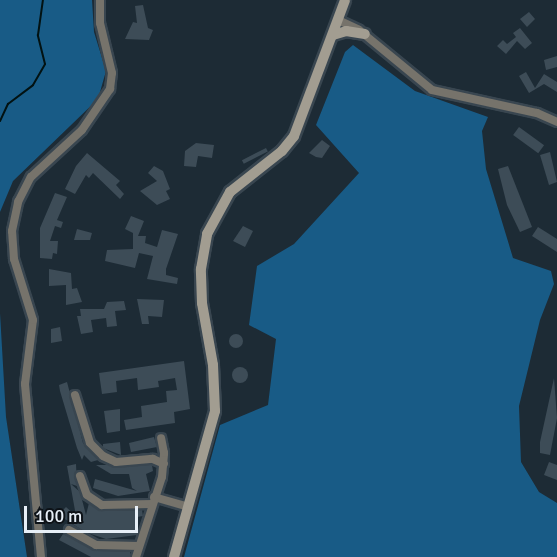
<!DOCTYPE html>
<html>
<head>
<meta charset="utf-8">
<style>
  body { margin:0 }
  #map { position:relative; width:557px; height:557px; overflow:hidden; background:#1d2b35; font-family:Signika,sans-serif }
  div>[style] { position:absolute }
  .forest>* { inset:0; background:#185b86 }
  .stream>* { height:2px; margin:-1px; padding:0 1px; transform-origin:1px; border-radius:1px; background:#021212 }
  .building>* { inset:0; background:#3d4c57; transform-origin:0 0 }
  .round { border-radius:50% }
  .roads { filter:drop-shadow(2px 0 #394650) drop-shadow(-2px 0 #394650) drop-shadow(0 2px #394650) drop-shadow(0 -2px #394650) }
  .street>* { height:8px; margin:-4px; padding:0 4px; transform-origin:4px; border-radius:4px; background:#76736b }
  .secondary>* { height:10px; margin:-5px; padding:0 5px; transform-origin:5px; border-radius:5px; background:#a29d91 }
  span { translate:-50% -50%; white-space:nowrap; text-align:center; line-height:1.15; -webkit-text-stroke:4.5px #0d1217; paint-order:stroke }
  .scale { position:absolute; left:24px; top:506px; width:114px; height:27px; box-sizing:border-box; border:3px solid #e7eff7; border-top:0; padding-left:8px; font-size:18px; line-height:21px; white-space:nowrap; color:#e7eff7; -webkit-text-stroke:4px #0d1217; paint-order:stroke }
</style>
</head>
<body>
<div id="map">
  <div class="forest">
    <div style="clip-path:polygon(0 0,92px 0,94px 32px,106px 71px,98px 99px,13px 181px,0 212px)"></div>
    <div style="clip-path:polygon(353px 45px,415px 91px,488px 117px,482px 131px,486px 169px,513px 258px,551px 271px,554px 284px,540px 320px,519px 406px,521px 462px,539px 492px,557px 503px,557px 557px,184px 557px,220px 425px,268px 405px,276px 339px,249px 325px,257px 266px,294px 244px,359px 173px,316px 125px,345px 52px)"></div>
    <div style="clip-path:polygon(0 313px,6px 417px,27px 557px,0 557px)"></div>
  </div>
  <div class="stream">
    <div style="left:0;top:121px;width:19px;rotate:-65deg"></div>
    <div style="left:8px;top:104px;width:31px;rotate:-37deg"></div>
    <div style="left:33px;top:85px;width:24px;rotate:-60deg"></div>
    <div style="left:45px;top:64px;width:30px;rotate:-104deg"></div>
    <div style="left:38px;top:35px;width:35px;rotate:-82deg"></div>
  </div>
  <div class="building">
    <div style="clip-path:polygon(143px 5px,148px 28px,153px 30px,149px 40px,125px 39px,133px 22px,137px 23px,135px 6px)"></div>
    <div style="clip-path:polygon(529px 12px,535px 19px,527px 27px,520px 19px)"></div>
    <div style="clip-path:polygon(520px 28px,532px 43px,525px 49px,517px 41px,506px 54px,497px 46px,503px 40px,507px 44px,516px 37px,513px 33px)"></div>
    <div style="clip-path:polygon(557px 56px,557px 67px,546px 70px,544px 60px)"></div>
    <div style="clip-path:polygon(526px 72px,535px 88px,544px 74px,557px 82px,557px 92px,544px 84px,529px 93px,519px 76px)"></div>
    <div style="left:519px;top:127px;width:31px;height:10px;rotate:36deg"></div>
    <div style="clip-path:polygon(322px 140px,330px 146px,322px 158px,316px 157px,309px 153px)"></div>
    <div style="clip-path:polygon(196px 143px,214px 145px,212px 158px,198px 156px,196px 167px,184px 166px,185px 151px)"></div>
    <div style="left:266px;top:148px;width:4px;height:27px;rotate:63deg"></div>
    <div style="clip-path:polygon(550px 152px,557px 182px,549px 185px,540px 155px)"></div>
    <div style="clip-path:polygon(87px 153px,120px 181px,116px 185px,124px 194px,120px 199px,93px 173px,89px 178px,86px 175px,75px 194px,65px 189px,76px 166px)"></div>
    <div style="clip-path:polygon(154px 166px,163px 171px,170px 189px,166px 191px,170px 199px,157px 205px,140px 191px,157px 181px,148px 173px)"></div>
    <div style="clip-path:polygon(508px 166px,532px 227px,520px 232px,507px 205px,498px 169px)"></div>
    <div style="clip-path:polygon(55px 193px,67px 197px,57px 220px,63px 222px,61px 228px,55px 226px,50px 241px,58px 241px,57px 254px,53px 253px,52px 259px,40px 258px,40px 228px)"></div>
    <div style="clip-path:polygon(131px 216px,144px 221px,138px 236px,146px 236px,145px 243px,157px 247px,162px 230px,178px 234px,166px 269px,166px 275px,178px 278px,177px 284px,147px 279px,153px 256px,139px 253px,135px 268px,105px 261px,107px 250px,133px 249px,133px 233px,125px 229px)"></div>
    <div style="clip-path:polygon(243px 226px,253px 231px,245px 247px,233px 241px)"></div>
    <div style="clip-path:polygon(538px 227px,557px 239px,557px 252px,532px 236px)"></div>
    <div style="clip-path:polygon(77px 229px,92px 233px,90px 240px,74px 240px)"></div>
    <div style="clip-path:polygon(49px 269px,71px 273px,72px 289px,77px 288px,82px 302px,66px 305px,66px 285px,49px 286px)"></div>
    <div style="clip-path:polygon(137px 299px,164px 300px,162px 317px,148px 316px,149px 324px,142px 324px)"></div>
    <div style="clip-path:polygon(124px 301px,126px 310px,115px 311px,117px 326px,107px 327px,106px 318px,91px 320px,93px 332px,81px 334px,77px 316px,81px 316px,80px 309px,104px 309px,107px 302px)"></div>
    <div style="clip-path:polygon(60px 327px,62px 341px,51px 343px,51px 329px)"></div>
    <div class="round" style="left:229px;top:334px;width:14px;height:14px"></div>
    <div style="clip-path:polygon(184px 361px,190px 409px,174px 412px,175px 423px,126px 430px,124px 420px,142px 417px,141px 406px,167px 402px,166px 391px,177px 390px,175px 378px,158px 381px,159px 387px,138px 390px,137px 378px,116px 381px,117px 392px,102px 394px,99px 373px)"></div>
    <div class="round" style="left:232px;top:367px;width:16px;height:16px"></div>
    <div style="clip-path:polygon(554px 378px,557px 418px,550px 455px,540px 453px,540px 442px)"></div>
    <div style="clip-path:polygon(67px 382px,83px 443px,98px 460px,91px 462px,84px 455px,82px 460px,77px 448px,60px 391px,59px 385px)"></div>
    <div style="clip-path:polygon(120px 409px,120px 431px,107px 433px,104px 411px)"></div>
    <div style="clip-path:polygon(154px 437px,157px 447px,131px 452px,129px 443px)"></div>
    <div style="clip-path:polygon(120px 442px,121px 455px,103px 448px,103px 444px)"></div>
    <div style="clip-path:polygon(549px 462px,557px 465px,557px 480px,544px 475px)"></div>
    <div style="clip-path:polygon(76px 464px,77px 486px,71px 484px,80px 492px,86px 515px,89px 503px,102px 511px,142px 510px,143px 516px,137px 517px,137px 535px,106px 539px,85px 532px,65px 519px,60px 513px,66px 507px,76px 516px,67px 466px)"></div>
    <div style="clip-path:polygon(96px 465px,152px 465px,153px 471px,146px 474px,150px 491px,118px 496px,93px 488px,95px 479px,137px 491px,132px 488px,129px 474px,111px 474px)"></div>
    <div style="clip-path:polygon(63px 534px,94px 550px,130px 552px,130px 557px,91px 557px,59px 540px)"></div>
  </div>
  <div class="roads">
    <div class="street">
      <div style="left:338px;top:20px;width:23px;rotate:25deg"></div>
      <div style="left:359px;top:30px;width:94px;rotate:39.4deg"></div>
      <div style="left:432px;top:90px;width:107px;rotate:12.4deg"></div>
      <div style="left:537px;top:113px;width:22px;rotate:24deg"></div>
      <div style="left:75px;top:395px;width:50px;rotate:72.6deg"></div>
      <div style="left:90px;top:443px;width:18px;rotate:45deg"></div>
      <div style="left:103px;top:456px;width:14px;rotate:25deg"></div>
      <div style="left:116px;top:462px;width:37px;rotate:-5deg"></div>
      <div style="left:153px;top:459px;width:12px;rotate:24deg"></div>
      <div style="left:80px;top:476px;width:20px;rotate:70deg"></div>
      <div style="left:87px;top:495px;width:18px;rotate:34deg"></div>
      <div style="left:102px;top:505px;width:50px;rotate:-1.1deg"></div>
      <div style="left:154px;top:497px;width:35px;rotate:16deg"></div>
      <div style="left:69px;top:530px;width:31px;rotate:29deg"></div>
      <div style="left:96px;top:545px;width:43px;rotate:1.3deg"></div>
      <div style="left:41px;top:557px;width:174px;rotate:-95.3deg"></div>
      <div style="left:25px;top:384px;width:64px;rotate:-82.9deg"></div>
      <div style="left:33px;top:320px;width:64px;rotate:-107.3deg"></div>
      <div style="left:14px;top:259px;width:28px;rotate:-94deg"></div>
      <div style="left:12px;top:231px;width:30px;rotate:-78deg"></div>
      <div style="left:18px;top:202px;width:28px;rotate:-63deg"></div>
      <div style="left:31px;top:177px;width:69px;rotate:-42.7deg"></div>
      <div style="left:82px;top:130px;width:50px;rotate:-55.7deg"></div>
      <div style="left:110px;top:89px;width:16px;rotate:-83deg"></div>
      <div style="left:112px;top:73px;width:51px;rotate:-103.5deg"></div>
      <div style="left:100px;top:23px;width:23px;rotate:-90deg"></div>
      <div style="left:136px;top:557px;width:84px;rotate:-72deg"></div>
      <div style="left:162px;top:477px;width:24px;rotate:-85deg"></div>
      <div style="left:164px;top:453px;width:15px;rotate:-101deg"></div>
    </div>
    <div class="secondary">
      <div style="left:333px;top:35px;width:14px;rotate:-17deg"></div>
      <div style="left:346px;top:31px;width:19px;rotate:9deg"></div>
      <div style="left:174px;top:557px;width:152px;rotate:-74.3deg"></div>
      <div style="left:215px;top:411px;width:46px;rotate:-92.5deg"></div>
      <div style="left:213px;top:365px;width:63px;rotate:-100.1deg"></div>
      <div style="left:202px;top:303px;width:34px;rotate:-92deg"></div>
      <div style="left:201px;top:269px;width:36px;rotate:-80deg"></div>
      <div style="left:207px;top:234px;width:48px;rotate:-61.3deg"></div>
      <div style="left:230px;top:192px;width:66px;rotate:-38.3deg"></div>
      <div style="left:282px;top:151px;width:19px;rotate:-51deg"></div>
      <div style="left:294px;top:136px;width:145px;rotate:-69.4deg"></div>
    </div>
  </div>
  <div class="scale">100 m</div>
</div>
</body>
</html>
